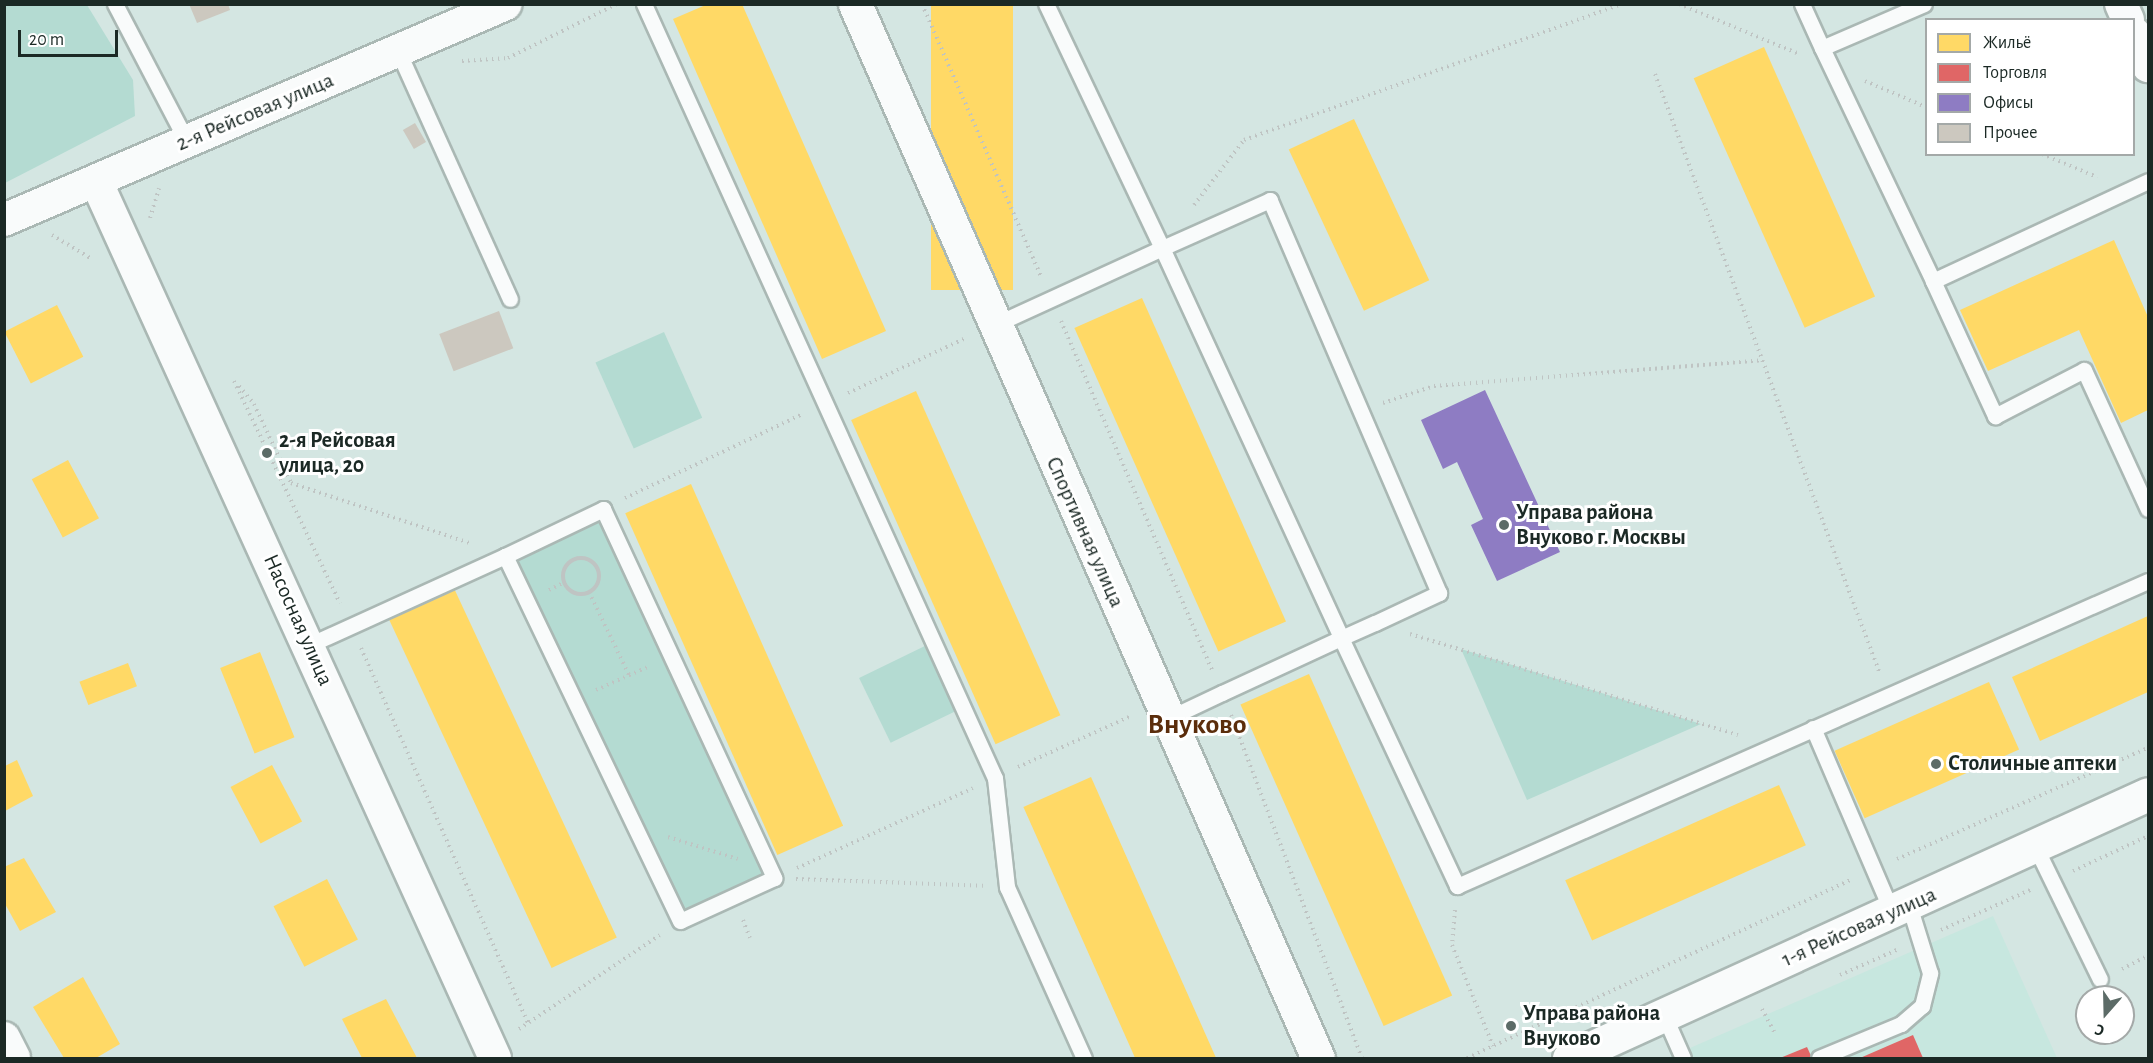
<!DOCTYPE html>
<html>
<head>
<meta charset="utf-8">
<style>
  body { margin:0 }
  #map { position:relative; width:2153px; height:1063px; overflow:hidden; background:#d4e6e2; font-family:"Alegreya Sans",sans-serif }
  div>[style] { position:absolute }
  .built>* { inset:0; background:#c7e7df }
  .green>* { inset:0; background:#b4dbd2; transform-origin:0 0 }
  .homes>* { inset:0; background:#ffd966; transform-origin:0 0 }
  .shops>* { inset:0; background:#e06666 }
  .offices>* { inset:0; background:#8e7cc3 }
  .building>* { inset:0; background:#ccc8bf; transform-origin:0 0 }
  .path>* { height:4px; margin-top:-2px; transform-origin:0; background:repeating-linear-gradient(90deg,#bfc4c3 0 1.5px,transparent 0 6px) }
  .path>.ring { margin:-2px; padding:0; box-sizing:content-box; background:none; border:4px solid #bfc4c3; border-radius:50% }
  .roads { filter:drop-shadow(2px 0 #aab8b4) drop-shadow(-2px 0 #aab8b4) drop-shadow(0 2px #aab8b4) drop-shadow(0 -2px #aab8b4) }
  .service>* { height:15px; margin:-7.5px; padding:0 7.5px; transform-origin:7.5px; border-radius:7.5px; background:#f9fbfb }
  .minor>* { height:32px; margin:-16px; padding:0 16px; transform-origin:16px; border-radius:16px; background:#f9fbfb }
  .tertiary>* { height:33px; margin:-16.5px; padding:0 16.5px; transform-origin:16.5px; border-radius:16.5px; background:#f9fbfb }
  .dots>* { width:16px; height:16px; translate:-50% -50%; box-sizing:border-box; border:3px solid #fff; border-radius:50% }
  span { translate:-50% -50%; white-space:nowrap; text-align:center; line-height:1.15; -webkit-text-stroke:6px #fff; paint-order:stroke }
  .street-label { font-size:22px; color:#1b2925 }
  .poi-label { font-size:22px; color:#1b2925; font-weight:700 }
  .left { translate:0 -50%; text-align:left }
  .district-label { font-size:28px; color:#5b2d0c; font-weight:700 }
  .frame { position:absolute; inset:0; border:6px solid #1b2925; pointer-events:none }
  .legend { position:absolute; left:1925px; top:18px; width:210px; height:138px; box-sizing:border-box; background:#fff; border:2px solid #a4a9a8; margin:0; padding:8px 10px; list-style:none; font-size:18px; color:#1b2925 }
  .legend li { display:flex; align-items:center; gap:12px; height:30px }
  .legend b { width:30px; border:2px solid #a4a9a8 }
  .north { position:absolute; left:2075px; top:985px; width:60px; height:60px; box-sizing:border-box; background:#fff; border:2px solid #a4a9a8; border-radius:50%; rotate:200deg; font-size:16px; font-weight:700; line-height:24px; text-align:center; color:#1b2925 }
  .north::after { content:''; display:block; margin:auto; width:21px; height:27px; background:#5c6b67; clip-path:polygon(50% 0,100% 100%,50% 72%,0 100%) }
  .scale { position:absolute; left:18px; top:30px; width:100px; height:27px; box-sizing:border-box; border:3px solid #1b2925; border-top:0; padding-left:8px; font-size:18px; line-height:21px; white-space:nowrap; color:#1b2925; -webkit-text-stroke:4px #fff; paint-order:stroke }
</style>
</head>
<body>
<div id="map">
  <div class="built">
    <div style="clip-path:polygon(1993px 916px,2057px 1058px,1667px 1058px)"></div>
  </div>
  <div class="green">
    <div style="clip-path:polygon(5px 4px,87px 5px,133px 80px,135px 116px,5px 183px)"></div>
    <div style="left:664px;top:332px;width:94px;height:75px;rotate:66deg"></div>
    <div style="left:603px;top:509px;width:407px;height:109px;rotate:65deg"></div>
    <div style="left:931px;top:643px;width:72px;height:80px;rotate:64deg"></div>
    <div style="clip-path:polygon(1461px 649px,1701px 724px,1527px 800px)"></div>
  </div>
  <div class="homes">
    <div style="clip-path:polygon(708px 4px,742px 4px,886px 331px,822px 359px,673px 19px)"></div>
    <div style="left:931px;top:4px;width:82px;height:286px"></div>
    <div style="left:1764px;top:47px;width:273px;height:77px;rotate:66deg"></div>
    <div style="left:1354px;top:119px;width:178px;height:72px;rotate:65deg"></div>
    <div style="clip-path:polygon(2114px 240px,2148px 317px,2148px 410px,2121px 423px,2079px 330px,1988px 371px,1960px 310px)"></div>
    <div style="left:1142px;top:298px;width:354px;height:74px;rotate:66deg"></div>
    <div style="left:57px;top:305px;width:58px;height:59px;rotate:63deg"></div>
    <div style="left:916px;top:391px;width:355px;height:71px;rotate:66deg"></div>
    <div style="left:68px;top:460px;width:66px;height:41px;rotate:62deg"></div>
    <div style="left:691px;top:484px;width:374px;height:72px;rotate:66deg"></div>
    <div style="left:452px;top:584px;width:390px;height:72px;rotate:65deg"></div>
    <div style="clip-path:polygon(2148px 616px,2148px 692px,2040px 741px,2012px 677px)"></div>
    <div style="left:260px;top:652px;width:92px;height:43px;rotate:68deg"></div>
    <div style="left:128px;top:663px;width:25px;height:52px;rotate:69deg"></div>
    <div style="left:1309px;top:674px;width:352px;height:75px;rotate:66deg"></div>
    <div style="left:1989px;top:682px;width:74px;height:169px;rotate:66deg"></div>
    <div style="clip-path:polygon(17px 760px,33px 796px,5px 811px,5px 766px)"></div>
    <div style="left:272px;top:765px;width:64px;height:47px;rotate:62deg"></div>
    <div style="left:1091px;top:777px;width:307px;height:74px;rotate:66deg"></div>
    <div style="left:1779px;top:785px;width:66px;height:234px;rotate:66deg"></div>
    <div style="clip-path:polygon(24px 858px,56px 912px,20px 931px,4px 902px,4px 867px)"></div>
    <div style="left:327px;top:879px;width:68px;height:60px;rotate:63deg"></div>
    <div style="clip-path:polygon(83px 977px,120px 1044px,96px 1058px,64px 1058px,33px 1007px)"></div>
    <div style="clip-path:polygon(386px 999px,417px 1058px,362px 1058px,342px 1019px)"></div>
  </div>
  <div class="shops">
    <div style="clip-path:polygon(1913px 1035px,1923px 1058px,1860px 1058px)"></div>
    <div style="clip-path:polygon(1807px 1047px,1812px 1058px,1780px 1058px)"></div>
  </div>
  <div class="offices">
    <div style="clip-path:polygon(1485px 390px,1560px 552px,1497px 581px,1471px 525px,1483px 519px,1457px 462px,1443px 469px,1421px 420px)"></div>
  </div>
  <div class="building">
    <div style="clip-path:polygon(189px 4px,228px 4px,230px 10px,197px 23px)"></div>
    <div style="left:415px;top:123px;width:22px;height:14px;rotate:60deg"></div>
    <div style="left:499px;top:311px;width:40px;height:64px;rotate:69deg"></div>
  </div>
  <div class="path">
    <div style="left:922px;top:4px;width:297px;rotate:66.4deg"></div>
    <div style="left:1679px;top:4px;width:128px;rotate:22.6deg"></div>
    <div style="left:462px;top:61px;width:46px;rotate:-3.7deg"></div>
    <div style="left:508px;top:58px;width:122px;rotate:-26.4deg"></div>
    <div style="left:1655px;top:74px;width:641px;rotate:69.44deg"></div>
    <div style="left:1865px;top:81px;width:66px;rotate:23.1deg"></div>
    <div style="left:2042px;top:154px;width:60px;rotate:22.7deg"></div>
    <div style="left:1194px;top:205px;width:82px;rotate:-52.4deg"></div>
    <div style="left:1244px;top:140px;width:401px;rotate:-19.8deg"></div>
    <div style="left:150px;top:218px;width:31px;rotate:-73deg"></div>
    <div style="left:52px;top:235px;width:47px;rotate:31deg"></div>
    <div style="left:1061px;top:321px;width:382px;rotate:66.6deg"></div>
    <div style="left:234px;top:381px;width:246px;rotate:64.5deg"></div>
    <div style="left:239px;top:386px;width:23px;rotate:50deg"></div>
    <div style="left:254px;top:404px;width:87px;rotate:64.9deg"></div>
    <div style="left:291px;top:483px;width:191px;rotate:18.6deg"></div>
    <div style="left:848px;top:393px;width:130px;rotate:-25deg"></div>
    <div style="left:1383px;top:403px;width:54px;rotate:-18.4deg"></div>
    <div style="left:1434px;top:386px;width:329px;rotate:-4.5deg"></div>
    <div style="left:625px;top:498px;width:197px;rotate:-25.3deg"></div>
    <div class="ring" style="left:563px;top:558px;width:32px;height:32px"></div>
    <div style="left:549px;top:590px;width:16px;rotate:-27deg"></div>
    <div style="left:589px;top:592px;width:92px;rotate:64.3deg"></div>
    <div style="left:1410px;top:634px;width:343px;rotate:17.1deg"></div>
    <div style="left:361px;top:648px;width:411px;rotate:66deg"></div>
    <div style="left:596px;top:690px;width:59px;rotate:-24deg"></div>
    <div style="left:1231px;top:715px;width:367px;rotate:69.1deg"></div>
    <div style="left:1018px;top:767px;width:124px;rotate:-24.3deg"></div>
    <div style="left:668px;top:837px;width:73px;rotate:17.4deg"></div>
    <div style="left:1897px;top:859px;width:274px;rotate:-23.9deg"></div>
    <div style="left:797px;top:868px;width:193px;rotate:-24.4deg"></div>
    <div style="left:2073px;top:871px;width:83px;rotate:-25deg"></div>
    <div style="left:796px;top:879px;width:187px;rotate:2.1deg"></div>
    <div style="left:1455px;top:910px;width:35px;rotate:95deg"></div>
    <div style="left:1452px;top:945px;width:109px;rotate:67.9deg"></div>
    <div style="left:743px;top:920px;width:19px;rotate:69deg"></div>
    <div style="left:1941px;top:930px;width:98px;rotate:-24.2deg"></div>
    <div style="left:2122px;top:969px;width:29px;rotate:-27deg"></div>
    <div style="left:1840px;top:975px;width:64px;rotate:-23.8deg"></div>
    <div style="left:1762px;top:1009px;width:27px;rotate:62deg"></div>
    <div style="left:519px;top:1029px;width:169px;rotate:-33.7deg"></div>
    <div style="left:1467px;top:1058px;width:423px;rotate:-24.9deg"></div>
  </div>
  <div class="roads">
    <div class="service">
      <div style="left:115px;top:4px;width:153px;rotate:62.4deg"></div>
      <div style="left:644px;top:4px;width:850px;rotate:65.61deg"></div>
      <div style="left:995px;top:778px;width:110px;rotate:83.7deg"></div>
      <div style="left:1007px;top:887px;width:188px;rotate:65.8deg"></div>
      <div style="left:1802px;top:4px;width:48px;rotate:65.6deg"></div>
      <div style="left:1924px;top:4px;width:111px;rotate:156.7deg"></div>
      <div style="left:1822px;top:48px;width:258px;rotate:64.5deg"></div>
      <div style="left:1933px;top:281px;width:237px;rotate:-24.9deg"></div>
      <div style="left:398px;top:51px;width:272px;rotate:65.7deg"></div>
      <div style="left:1933px;top:281px;width:149px;rotate:65.3deg"></div>
      <div style="left:1995px;top:416px;width:100px;rotate:-27.3deg"></div>
      <div style="left:2084px;top:370px;width:153px;rotate:65.3deg"></div>
      <div style="left:994px;top:325px;width:185px;rotate:-24.6deg"></div>
      <div style="left:1162px;top:248px;width:270px;rotate:-115.4deg"></div>
      <div style="left:603px;top:509px;width:407px;rotate:65.1deg"></div>
      <div style="left:774px;top:878px;width:103px;rotate:155.4deg"></div>
      <div style="left:680px;top:921px;width:405px;rotate:-115.6deg"></div>
      <div style="left:505px;top:556px;width:109px;rotate:-25.6deg"></div>
      <div style="left:309px;top:645px;width:215px;rotate:-24.4deg"></div>
      <div style="left:1169px;top:718px;width:59px;rotate:-25.3deg"></div>
      <div style="left:1222px;top:693px;width:131px;rotate:-24.8deg"></div>
      <div style="left:1341px;top:638px;width:37px;rotate:-24deg"></div>
      <div style="left:1375px;top:623px;width:71px;rotate:-25.1deg"></div>
      <div style="left:1439px;top:593px;width:428px;rotate:-113.3deg"></div>
      <div style="left:1270px;top:200px;width:118px;rotate:156deg"></div>
      <div style="left:1162px;top:248px;width:429px;rotate:65.3deg"></div>
      <div style="left:1341px;top:638px;width:274px;rotate:64.9deg"></div>
      <div style="left:1457px;top:886px;width:755px;rotate:-23.82deg"></div>
      <div style="left:1813px;top:728px;width:200px;rotate:66.8deg"></div>
      <div style="left:2035px;top:846px;width:148px;rotate:64deg"></div>
      <div style="left:1664px;top:1015px;width:47px;rotate:66.2deg"></div>
      <div style="left:1819px;top:1058px;width:89px;rotate:-22.5deg"></div>
      <div style="left:1901px;top:1024px;width:28px;rotate:-41deg"></div>
      <div style="left:1922px;top:1006px;width:34px;rotate:-76deg"></div>
      <div style="left:1930px;top:973px;width:71px;rotate:-107.2deg"></div>
    </div>
    <div class="minor">
      <div style="left:2121px;top:4px;width:17px;rotate:66deg"></div>
      <div style="left:2134px;top:33px;width:36px;rotate:67deg"></div>
      <div style="left:97px;top:183px;width:961px;rotate:65.54deg"></div>
      <div style="left:4px;top:220px;width:546px;rotate:-23.28deg"></div>
      <div style="left:4px;top:1038px;width:22px;rotate:63deg"></div>
    </div>
    <div class="tertiary">
      <div style="left:855px;top:4px;width:1151px;rotate:66.29deg"></div>
      <div style="left:1569px;top:1058px;width:636px;rotate:-24.51deg"></div>
    </div>
  </div>
  <div class="dots">
    <div style="left:267px;top:453px;background:#5c6b67"></div>
    <div style="left:1504px;top:525px;background:#5c6b67"></div>
    <div style="left:1936px;top:764px;background:#5c6b67"></div>
    <div style="left:1511px;top:1026px;background:#5c6b67"></div>
  </div>
  <div class="street-label">
    <span style="left:255px;top:112px;rotate:-23deg">2-я Рейсовая улица</span>
    <span style="left:1085px;top:532px;rotate:66deg">Спортивная улица</span>
    <span style="left:298px;top:620px;rotate:66deg">Насосная улица</span>
    <span style="left:1859px;top:927px;rotate:-24deg">1-я Рейсовая улица</span>
  </div>
  <div class="poi-label">
    <span class="left" style="left:279px;top:453px">2-я Рейсовая<br>улица, 20</span>
    <span class="left" style="left:1516px;top:525px">Управа района<br>Внуково г. Москвы</span>
    <span class="left" style="left:1948px;top:764px">Столичные аптеки</span>
    <span class="left" style="left:1523px;top:1026px">Управа района<br>Внуково</span>
  </div>
  <div class="district-label">
    <span style="left:1197px;top:725px">Внуково</span>
  </div>
  <div class="frame"></div>
  <ul class="legend">
  <li><b style="height:16px;background:#ffd966"></b>Жильё</li>
  <li><b style="height:16px;background:#e06666"></b>Торговля</li>
  <li><b style="height:16px;background:#8e7cc3"></b>Офисы</li>
  <li><b style="height:16px;background:#ccc8bf"></b>Прочее</li>
  </ul>
  <div class="north">С</div>
  <div class="scale">20 m</div>
</div>
</body>
</html>
